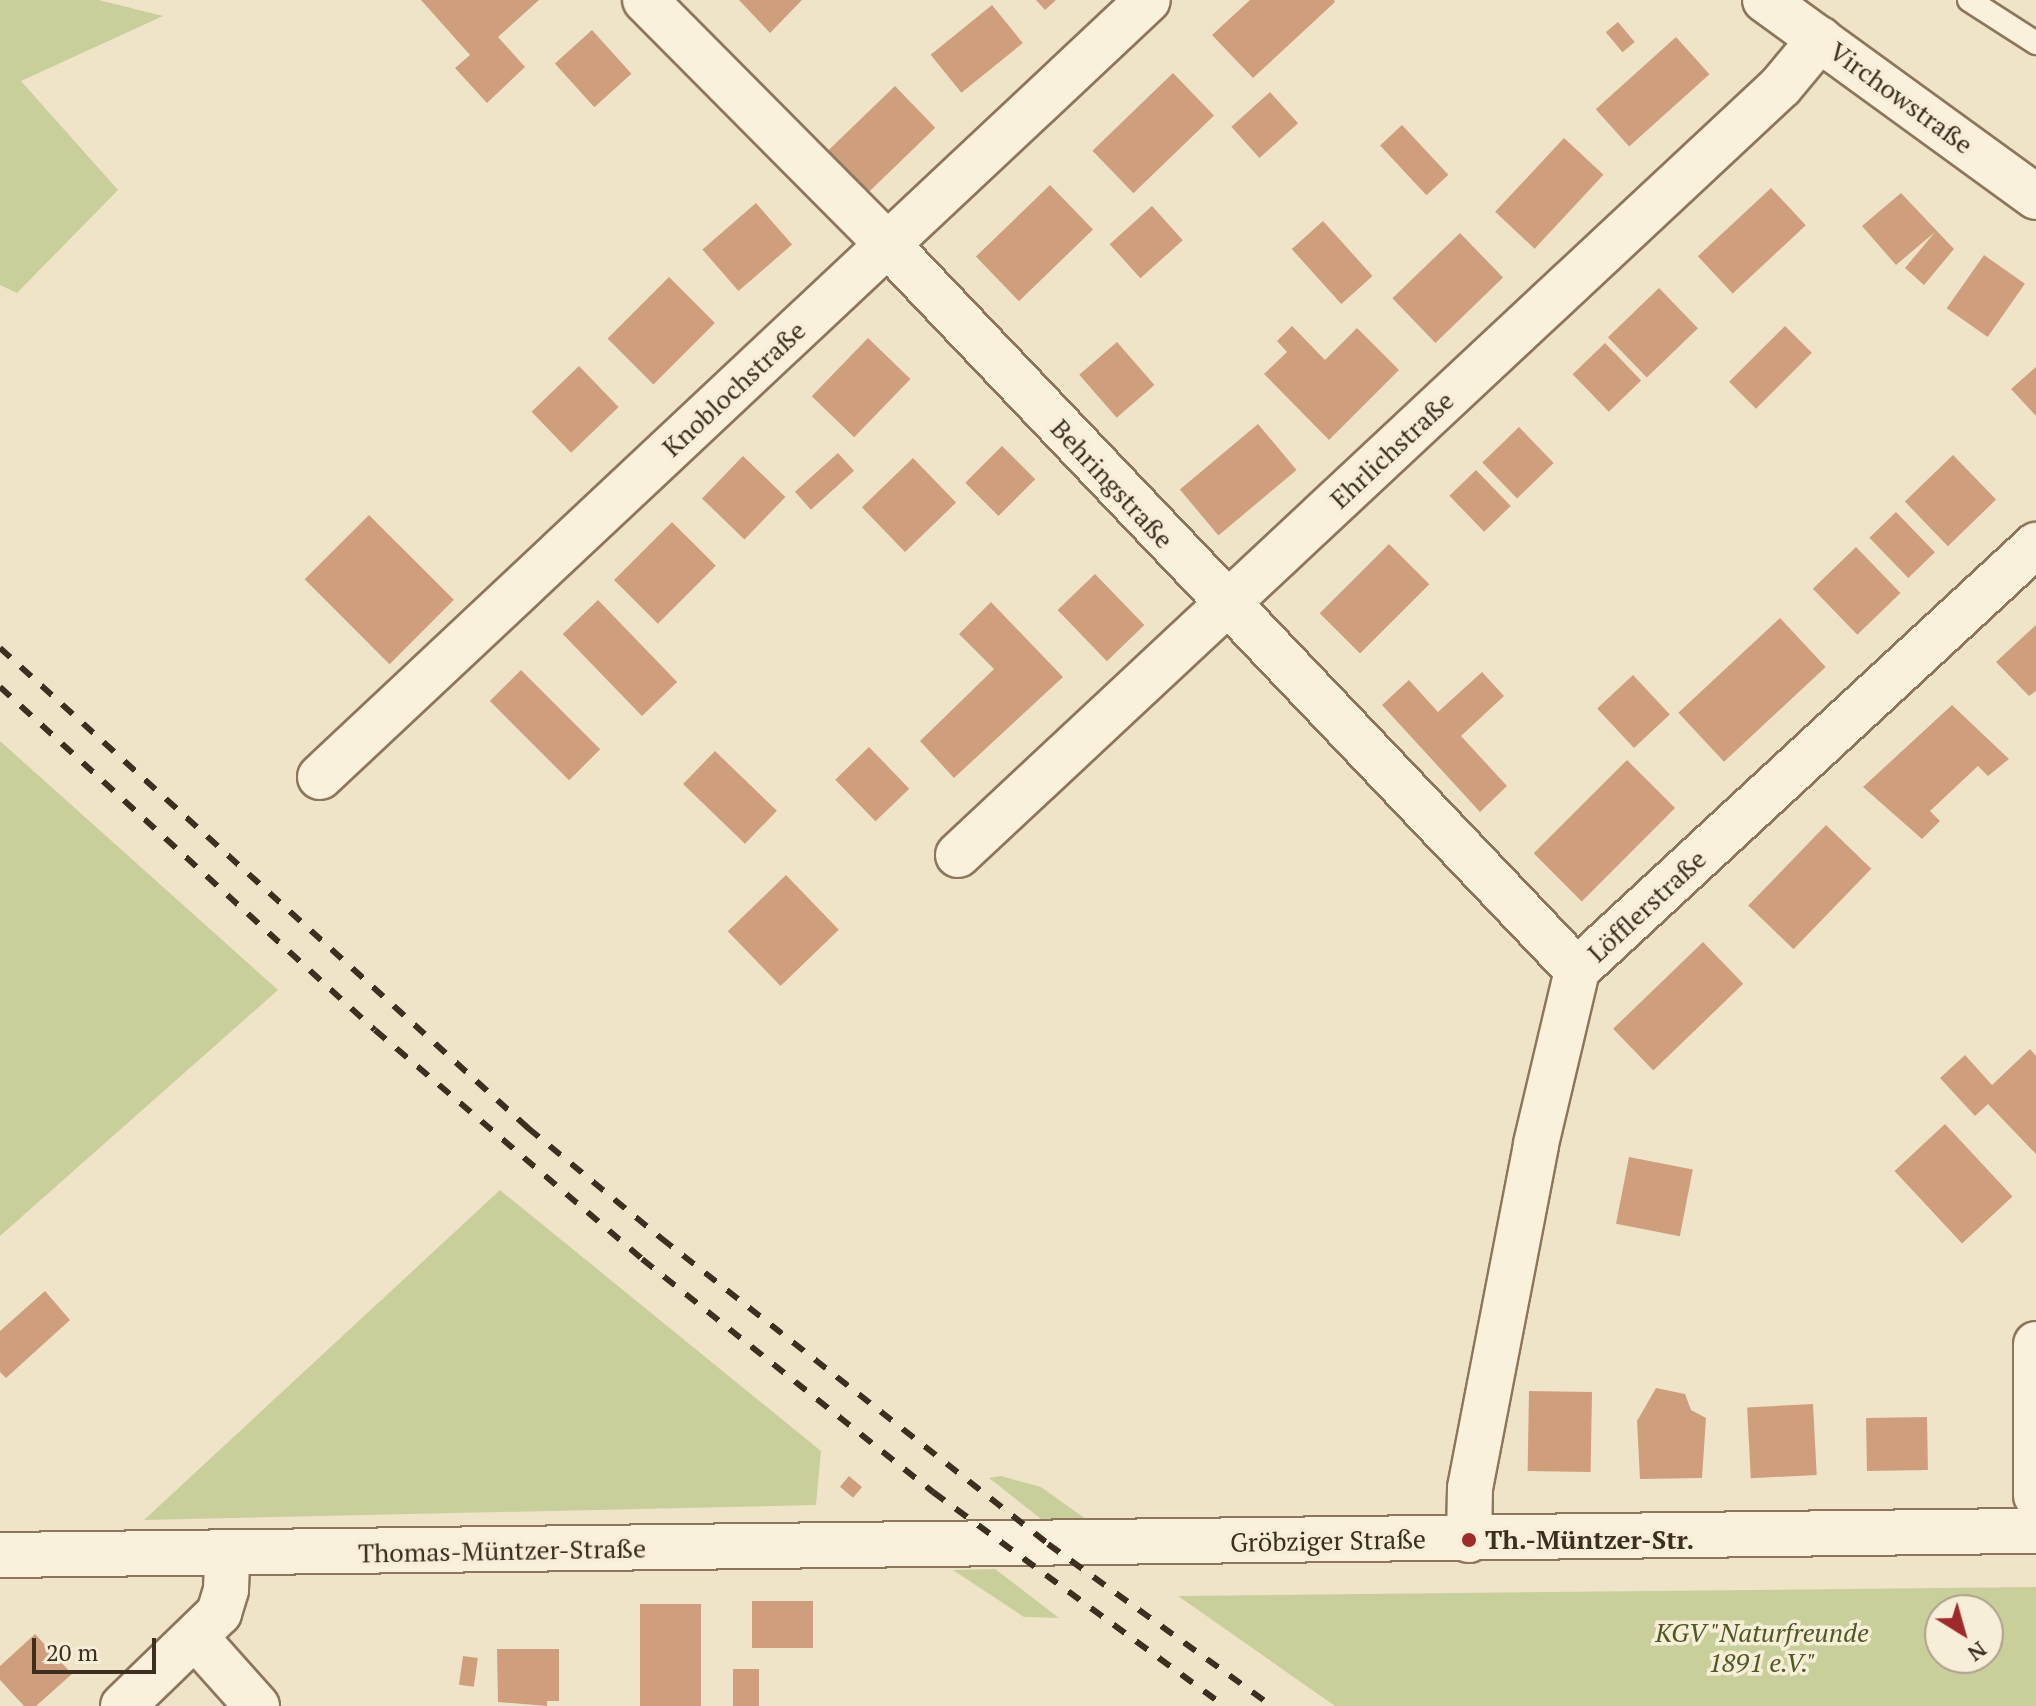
<!DOCTYPE html>
<html>
<head>
<meta charset="utf-8">
<style>
  body { margin:0 }
  #map { position:relative; width:2036px; height:1706px; overflow:hidden; background:#f0e4c8; font-family:"PT Serif",serif }
  div>[style] { position:absolute }
  .green>* { inset:0; background:#c9cf9b }
  .building>* { inset:0; background:#cf9f7d; transform-origin:0 0 }
  .roads { filter:drop-shadow(2px 0 #8d765c) drop-shadow(-2px 0 #8d765c) drop-shadow(0 2px #8d765c) drop-shadow(0 -2px #8d765c) }
  .service>* { height:22px; margin:-11px; padding:0 11px; transform-origin:11px; border-radius:11px; background:#faf1dc }
  .minor>* { height:44px; margin:-22px; padding:0 22px; transform-origin:22px; border-radius:22px; background:#faf1dc }
  .secondary>* { height:44px; margin:-22px; padding:0 22px; transform-origin:22px; border-radius:22px; background:#faf1dc }
  .rail>* { height:6px; margin-top:-3px; transform-origin:0; background:repeating-linear-gradient(90deg,#3d2e20 0 14px,transparent 0 28px) }
  .dots>* { width:22px; height:22px; translate:-50% -50%; box-sizing:border-box; border:4px solid #f7eed8; border-radius:50% }
  span { translate:-50% -50%; white-space:nowrap; text-align:center; line-height:1.15; -webkit-text-stroke:7px #f7eed8; paint-order:stroke }
  .street-label { font-size:26px; color:#3d2e20 }
  .poi-label { font-size:26px; color:#3d2e20; font-weight:700 }
  .left { translate:0 -50%; text-align:left }
  .park-label { font-size:26px; color:#4d5a26; font-style:italic }
  .north { position:absolute; left:1924px; top:1594px; width:80px; height:80px; box-sizing:border-box; background:#f7eed8; border:2px solid #ada18e; border-radius:50%; rotate:143deg; font-size:22px; font-weight:700; line-height:32px; text-align:center; color:#3d2e20 }
  .north::after { content:''; display:block; margin:auto; width:28px; height:36px; background:#9e2a2b; clip-path:polygon(50% 0,100% 100%,50% 72%,0 100%) }
  .scale { position:absolute; left:32px; top:1638px; width:124px; height:36px; box-sizing:border-box; border:4px solid #3d2e20; border-top:0; padding-left:10px; font-size:24px; line-height:28px; white-space:nowrap; color:#3d2e20; -webkit-text-stroke:6px #f7eed8; paint-order:stroke }
</style>
</head>
<body>
<div id="map">
  <div class="green">
    <div style="clip-path:polygon(0 0,99px 0,163px 16px,21px 81px,118px 190px,17px 293px,0 285px)"></div>
    <div style="clip-path:polygon(0 741px,278px 990px,0 1236px)"></div>
    <div style="clip-path:polygon(500px 1190px,821px 1451px,816px 1505px,144px 1520px)"></div>
    <div style="clip-path:polygon(1001px 1476px,1041px 1487px,1097px 1527px,1050px 1526px,989px 1478px)"></div>
    <div style="clip-path:polygon(995px 1569px,1059px 1618px,1024px 1617px,953px 1570px)"></div>
    <div style="clip-path:polygon(evenodd,2036px 1587px,2036px 1706px,1335px 1706px,1178px 1596px,2036px 1587px,1940px 1610px,1988px 1610px,1988px 1658px,1940px 1658px,1940px 1610px)"></div>
  </div>
  <div class="building">
    <div style="clip-path:polygon(421px 0,539px 0,498px 37px,525px 67px,487px 103px,455px 68px,470px 55px)"></div>
    <div style="clip-path:polygon(739px 0,802px 0,770px 33px)"></div>
    <div style="clip-path:polygon(1036px 0,1056px 0,1045px 10px)"></div>
    <div style="clip-path:polygon(1250px 0,1334px 0,1335px 2px,1253px 78px,1212px 35px)"></div>
    <div style="left:992px;top:5px;width:49px;height:79px;rotate:51deg"></div>
    <div style="left:1618px;top:22px;width:26px;height:16px;rotate:50deg"></div>
    <div style="left:592px;top:30px;width:59px;height:50px;rotate:48deg"></div>
    <div style="left:1676px;top:37px;width:50px;height:108px;rotate:48deg"></div>
    <div style="left:1173px;top:73px;width:59px;height:112px;rotate:46deg"></div>
    <div style="left:895px;top:86px;width:58px;height:99px;rotate:46deg"></div>
    <div style="left:1270px;top:92px;width:42px;height:52px;rotate:48deg"></div>
    <div style="left:1402px;top:125px;width:68px;height:30px;rotate:47deg"></div>
    <div style="left:1564px;top:138px;width:54px;height:101px;rotate:43deg"></div>
    <div style="left:1050px;top:185px;width:62px;height:103px;rotate:46deg"></div>
    <div style="left:1771px;top:188px;width:51px;height:100px;rotate:47deg"></div>
    <div style="clip-path:polygon(1901px 193px,1954px 249px,1924px 285px,1905px 268px,1935px 232px,1896px 265px,1862px 226px)"></div>
    <div style="left:756px;top:203px;width:55px;height:71px;rotate:49deg"></div>
    <div style="left:1152px;top:206px;width:46px;height:57px;rotate:48deg"></div>
    <div style="left:1323px;top:221px;width:74px;height:42px;rotate:48deg"></div>
    <div style="left:1460px;top:233px;width:62px;height:94px;rotate:46deg"></div>
    <div style="left:1984px;top:255px;width:50px;height:65px;rotate:35deg"></div>
    <div style="left:669px;top:277px;width:65px;height:87px;rotate:45deg"></div>
    <div style="left:1659px;top:288px;width:56px;height:71px;rotate:46deg"></div>
    <div style="clip-path:polygon(1292px 326px,1325px 360px,1357px 328px,1399px 370px,1329px 440px,1264px 374px,1287px 352px,1277px 341px)"></div>
    <div style="left:1785px;top:326px;width:38px;height:79px;rotate:45deg"></div>
    <div style="left:868px;top:338px;width:59px;height:81px;rotate:44deg"></div>
    <div style="left:1117px;top:342px;width:57px;height:50px;rotate:49deg"></div>
    <div style="left:1605px;top:343px;width:52px;height:45px;rotate:46deg"></div>
    <div style="left:579px;top:366px;width:57px;height:66px;rotate:46deg"></div>
    <div style="clip-path:polygon(2036px 367px,2036px 416px,2011px 389px)"></div>
    <div style="left:1258px;top:424px;width:60px;height:102px;rotate:50deg"></div>
    <div style="left:1519px;top:427px;width:50px;height:51px;rotate:46deg"></div>
    <div style="left:1002px;top:446px;width:47px;height:52px;rotate:45deg"></div>
    <div style="left:838px;top:453px;width:24px;height:58px;rotate:48deg"></div>
    <div style="left:1953px;top:455px;width:62px;height:67px;rotate:46deg"></div>
    <div style="left:743px;top:456px;width:59px;height:59px;rotate:44deg"></div>
    <div style="left:913px;top:458px;width:62px;height:71px;rotate:46deg"></div>
    <div style="left:1476px;top:470px;width:50px;height:37px;rotate:46deg"></div>
    <div style="left:1896px;top:512px;width:56px;height:37px;rotate:46deg"></div>
    <div style="left:369px;top:515px;width:120px;height:91px;rotate:45deg"></div>
    <div style="left:672px;top:522px;width:62px;height:82px;rotate:45deg"></div>
    <div style="left:1389px;top:544px;width:57px;height:98px;rotate:45deg"></div>
    <div style="left:1856px;top:547px;width:64px;height:60px;rotate:46deg"></div>
    <div style="left:1095px;top:574px;width:71px;height:52px;rotate:46deg"></div>
    <div style="left:598px;top:600px;width:114px;height:49px;rotate:46deg"></div>
    <div style="clip-path:polygon(991px 602px,1063px 677px,954px 778px,920px 741px,994px 669px,959px 634px)"></div>
    <div style="left:1780px;top:618px;width:67px;height:139px;rotate:47deg"></div>
    <div style="clip-path:polygon(2036px 625px,2036px 691px,2029px 696px,1996px 662px)"></div>
    <div style="left:521px;top:670px;width:112px;height:44px;rotate:45deg"></div>
    <div style="clip-path:polygon(1482px 672px,1504px 696px,1461px 736px,1507px 786px,1480px 812px,1382px 705px,1409px 680px,1438px 712px)"></div>
    <div style="left:1633px;top:675px;width:54px;height:49px;rotate:47deg"></div>
    <div style="clip-path:polygon(1952px 705px,2009px 759px,1988px 776px,1978px 766px,1930px 811px,1940px 821px,1922px 839px,1863px 787px)"></div>
    <div style="left:869px;top:747px;width:58px;height:47px;rotate:46deg"></div>
    <div style="left:715px;top:751px;width:86px;height:46px;rotate:44deg"></div>
    <div style="left:1627px;top:760px;width:68px;height:132px;rotate:45deg"></div>
    <div style="left:1826px;top:825px;width:63px;height:112px;rotate:44deg"></div>
    <div style="left:786px;top:875px;width:76px;height:81px;rotate:46deg"></div>
    <div style="left:1703px;top:942px;width:58px;height:125px;rotate:46deg"></div>
    <div style="clip-path:polygon(2030px 1049px,2036px 1056px,2036px 1154px,1988px 1104px,1975px 1116px,1940px 1078px,1965px 1055px,1992px 1085px)"></div>
    <div style="left:1945px;top:1124px;width:99px;height:69px;rotate:47deg"></div>
    <div style="left:1629px;top:1157px;width:65px;height:68px;rotate:11deg"></div>
    <div style="clip-path:polygon(45px 1291px,70px 1320px,6px 1378px,0 1372px,0 1331px)"></div>
    <div style="clip-path:polygon(1656px 1388px,1685px 1394px,1691px 1410px,1706px 1418px,1702px 1478px,1640px 1479px,1637px 1421px)"></div>
    <div style="left:1529px;top:1391px;width:63px;height:80px;rotate:1deg"></div>
    <div style="left:1813px;top:1404px;width:71px;height:66px;rotate:87deg"></div>
    <div style="left:1927px;top:1417px;width:53px;height:61px;rotate:89deg"></div>
    <div style="left:849px;top:1476px;width:17px;height:14px;rotate:40deg"></div>
    <div style="left:752px;top:1601px;width:61px;height:47px"></div>
    <div style="left:640px;top:1604px;width:61px;height:102px"></div>
    <div style="clip-path:polygon(35px 1634px,72px 1674px,36px 1706px,24px 1706px,0 1680px,0 1666px)"></div>
    <div style="clip-path:polygon(497px 1649px,559px 1649px,559px 1701px,547px 1701px,547px 1706px,498px 1702px)"></div>
    <div style="left:463px;top:1656px;width:15px;height:29px;rotate:8deg"></div>
    <div style="left:733px;top:1669px;width:26px;height:37px"></div>
  </div>
  <div class="roads">
    <div class="service">
      <div style="left:1969px;top:0;width:80px;rotate:32.7deg"></div>
    </div>
    <div class="minor">
      <div style="left:645px;top:0;width:345px;rotate:45.2deg"></div>
      <div style="left:888px;top:245px;width:1000px;rotate:46.46deg"></div>
      <div style="left:1765px;top:0;width:335px;rotate:36deg"></div>
      <div style="left:320px;top:777px;width:1135px;rotate:-43.18deg"></div>
      <div style="left:958px;top:855px;width:1126px;rotate:-43.06deg"></div>
      <div style="left:1781px;top:86px;width:61px;rotate:-50.3deg"></div>
      <div style="left:2036px;top:1344px;width:152px;rotate:90deg"></div>
      <div style="left:1469px;top:1540px;width:52px;rotate:-88.9deg"></div>
      <div style="left:1470px;top:1488px;width:350px;rotate:-79.1deg"></div>
      <div style="left:1536px;top:1144px;width:179px;rotate:-76.7deg"></div>
      <div style="left:1577px;top:970px;width:626px;rotate:-42.8deg"></div>
      <div style="left:197px;top:1639px;width:90px;rotate:48.2deg"></div>
      <div style="left:123px;top:1706px;width:134px;rotate:-44.1deg"></div>
      <div style="left:219px;top:1613px;width:24px;rotate:-73deg"></div>
      <div style="left:226px;top:1590px;width:36px;rotate:-88deg"></div>
    </div>
    <div class="secondary">
      <div style="left:0;top:1555px;width:2036px;rotate:-0.68deg"></div>
    </div>
  </div>
  <div class="rail">
    <div style="left:0;top:648px;width:714px;rotate:42.27deg"></div>
    <div style="left:528px;top:1128px;width:173px;rotate:39.6deg"></div>
    <div style="left:661px;top:1238px;width:493px;rotate:38.3deg"></div>
    <div style="left:1048px;top:1544px;width:276px;rotate:35.9deg"></div>
    <div style="left:0;top:687px;width:508px;rotate:42.45deg"></div>
    <div style="left:375px;top:1030px;width:352px;rotate:40.6deg"></div>
    <div style="left:642px;top:1259px;width:373px;rotate:38.7deg"></div>
    <div style="left:933px;top:1492px;width:361px;rotate:36.3deg"></div>
  </div>
  <div class="dots">
    <div style="left:1469px;top:1540px;background:#9e2a2b"></div>
  </div>
  <div class="street-label">
    <span style="left:1901px;top:98px;rotate:36deg">Virchowstraße</span>
    <span style="left:734px;top:389px;rotate:-43deg">Knoblochstraße</span>
    <span style="left:1392px;top:450px;rotate:-43deg">Ehrlichstraße</span>
    <span style="left:1112px;top:484px;rotate:47deg">Behringstraße</span>
    <span style="left:1647px;top:906px;rotate:-43deg">Löfflerstraße</span>
    <span style="left:1328px;top:1541px;rotate:-1deg">Gröbziger Straße</span>
    <span style="left:502px;top:1551px;rotate:-1deg">Thomas-Müntzer-Straße</span>
  </div>
  <div class="poi-label">
    <span class="left" style="left:1485px;top:1540px">Th.-Müntzer-Str.</span>
  </div>
  <div class="park-label">
    <span style="left:1762px;top:1648px">KGV "Naturfreunde<br>1891 e.V."</span>
  </div>
  <div class="north">N</div>
  <div class="scale">20 m</div>
</div>
</body>
</html>
